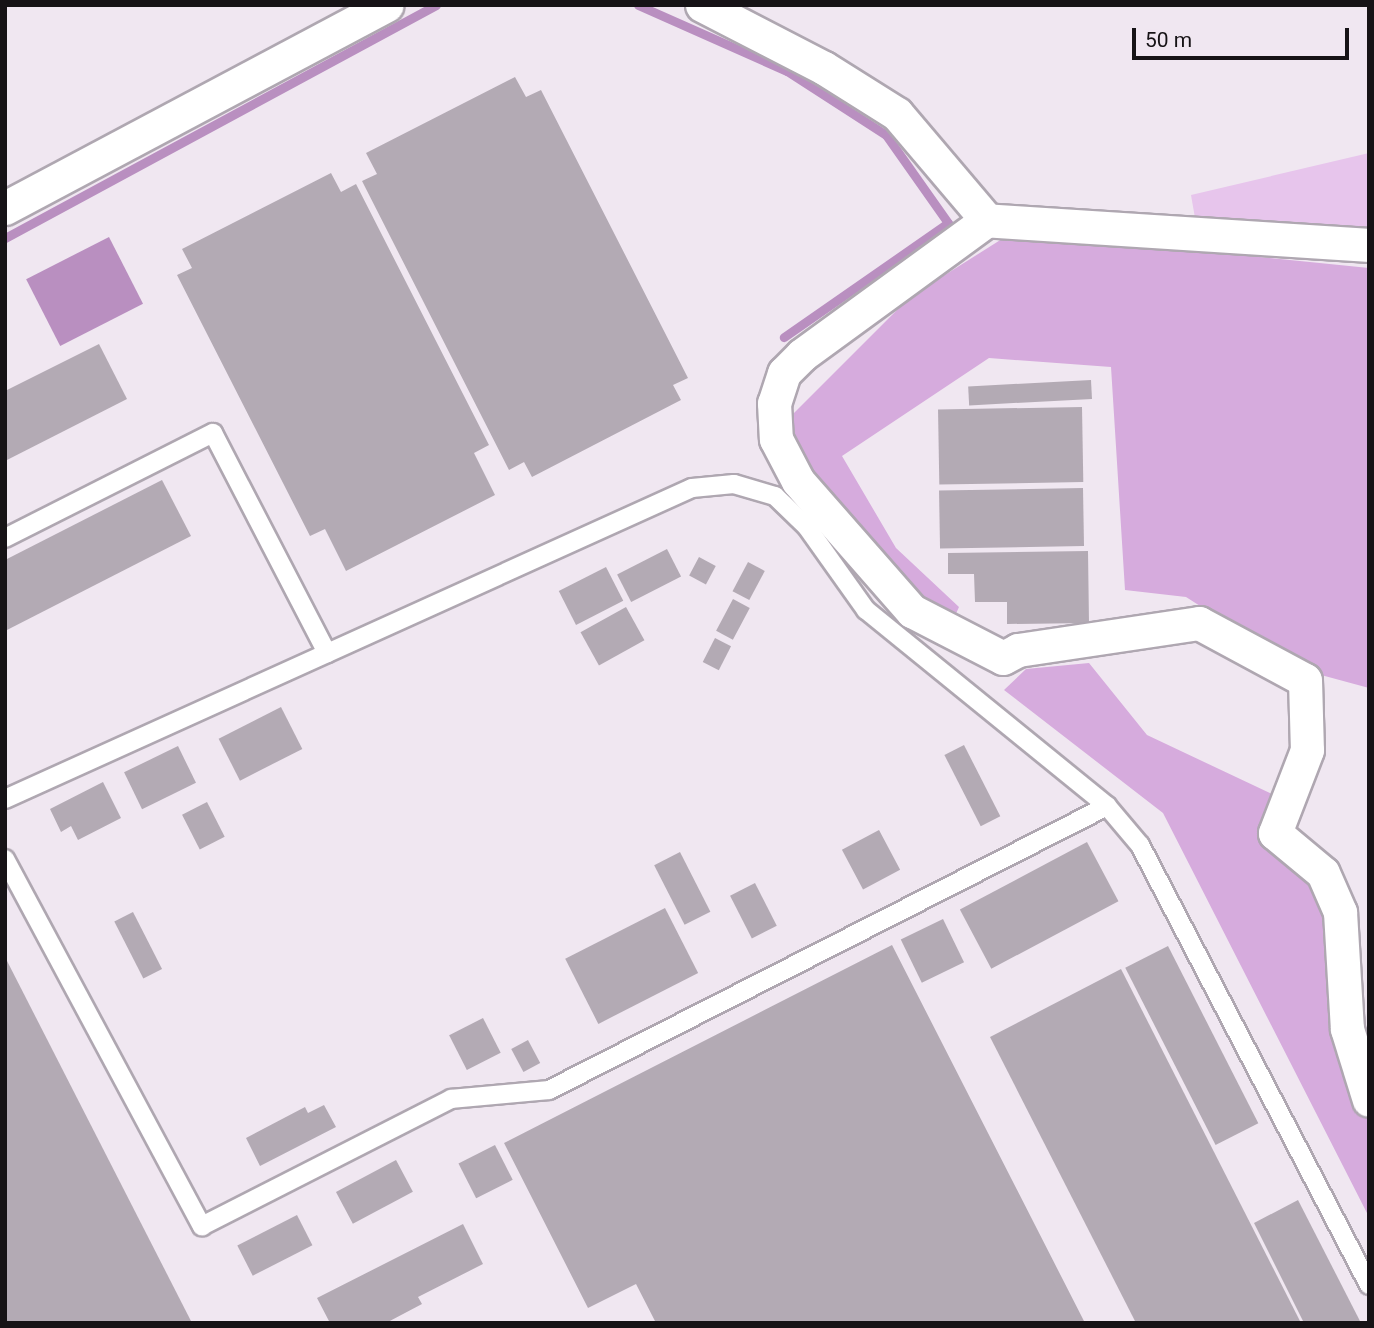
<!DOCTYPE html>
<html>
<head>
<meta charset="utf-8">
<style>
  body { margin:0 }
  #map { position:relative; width:1374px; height:1328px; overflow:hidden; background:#f0e7f1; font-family:Roboto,sans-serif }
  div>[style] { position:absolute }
  .green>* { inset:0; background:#e7c5ec }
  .forest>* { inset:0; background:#d6abdd }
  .water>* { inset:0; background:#b98fc0; transform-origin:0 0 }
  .stream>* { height:9px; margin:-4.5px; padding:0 4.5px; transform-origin:4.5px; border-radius:4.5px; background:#b98fc0 }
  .building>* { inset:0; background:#b3aab4; transform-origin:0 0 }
  .roads { filter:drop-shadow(2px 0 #afa7b1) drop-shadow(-2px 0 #afa7b1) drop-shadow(0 2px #afa7b1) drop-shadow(0 -2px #afa7b1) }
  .service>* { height:18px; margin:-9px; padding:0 9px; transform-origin:9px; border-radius:9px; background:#fff }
  .minor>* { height:33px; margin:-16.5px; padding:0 16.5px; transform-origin:16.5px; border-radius:16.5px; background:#fff }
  span { translate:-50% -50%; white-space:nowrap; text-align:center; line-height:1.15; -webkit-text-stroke:7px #f0e7f1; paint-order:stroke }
  .frame { position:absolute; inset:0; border:7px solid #161316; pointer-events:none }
  .scale { position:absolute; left:1132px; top:28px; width:217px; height:32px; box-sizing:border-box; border:4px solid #161316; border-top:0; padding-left:9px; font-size:21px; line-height:24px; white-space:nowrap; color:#161316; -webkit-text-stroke:5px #f0e7f1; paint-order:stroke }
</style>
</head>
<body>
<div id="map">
  <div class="green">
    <div style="clip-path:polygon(1369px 153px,1369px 234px,1195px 218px,1191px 195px)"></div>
  </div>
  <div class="forest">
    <div style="clip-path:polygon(1013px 232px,1369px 268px,1369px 688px,1299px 669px,1186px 597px,1125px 590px,1111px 367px,989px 358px,842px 456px,896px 548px,959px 607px,954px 618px,917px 604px,798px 461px,788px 419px,910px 297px)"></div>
    <div style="clip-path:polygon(1089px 663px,1147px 735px,1274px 795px,1320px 882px,1340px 1044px,1369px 1118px,1369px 1217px,1163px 813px,1004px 690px,1026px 669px)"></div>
  </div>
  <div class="water">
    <div style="left:109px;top:237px;width:75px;height:93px;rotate:63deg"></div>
  </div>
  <div class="stream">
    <div style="left:638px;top:5px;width:163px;rotate:23.9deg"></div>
    <div style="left:787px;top:71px;width:118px;rotate:32.9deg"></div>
    <div style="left:886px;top:135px;width:108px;rotate:54.8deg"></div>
    <div style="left:948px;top:223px;width:200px;rotate:145.2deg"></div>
    <div style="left:5px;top:238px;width:490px;rotate:-28.4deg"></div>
  </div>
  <div class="building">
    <div style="clip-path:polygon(515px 77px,526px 97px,541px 90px,688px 378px,673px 385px,681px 400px,532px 477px,524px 462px,509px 470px,362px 181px,377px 174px,366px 153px)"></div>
    <div style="clip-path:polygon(331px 173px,341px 192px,356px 184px,489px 445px,474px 453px,495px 495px,346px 571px,325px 529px,310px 536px,177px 275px,192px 268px,182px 249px)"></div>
    <div style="clip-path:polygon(99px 344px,127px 399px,5px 461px,5px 391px)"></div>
    <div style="left:1091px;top:380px;width:19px;height:123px;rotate:87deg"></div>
    <div style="left:1082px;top:407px;width:75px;height:144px;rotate:89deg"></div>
    <div style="clip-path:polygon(162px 480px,191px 536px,5px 631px,5px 560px)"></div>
    <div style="left:1083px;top:488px;width:58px;height:144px;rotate:89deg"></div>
    <div style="left:667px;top:549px;width:31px;height:56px;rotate:63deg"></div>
    <div style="clip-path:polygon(1088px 551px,1089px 623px,1007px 624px,1007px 602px,975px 602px,974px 574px,948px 574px,948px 553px)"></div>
    <div style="left:699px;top:557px;width:19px;height:21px;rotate:28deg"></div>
    <div style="left:748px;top:562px;width:19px;height:33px;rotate:28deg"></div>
    <div style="left:606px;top:567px;width:38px;height:53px;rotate:63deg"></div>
    <div style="left:733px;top:599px;width:19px;height:36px;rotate:28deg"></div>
    <div style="left:626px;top:607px;width:38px;height:52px;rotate:61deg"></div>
    <div style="left:715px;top:638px;width:18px;height:27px;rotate:27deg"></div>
    <div style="left:281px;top:707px;width:47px;height:70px;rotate:63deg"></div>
    <div style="left:964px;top:745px;width:80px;height:22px;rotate:63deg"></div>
    <div style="left:178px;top:746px;width:41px;height:60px;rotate:64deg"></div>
    <div style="clip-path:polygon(103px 782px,121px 818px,78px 840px,71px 826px,61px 832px,50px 809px)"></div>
    <div style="left:207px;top:802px;width:39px;height:28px;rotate:63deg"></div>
    <div style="left:879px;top:830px;width:45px;height:42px;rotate:62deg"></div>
    <div style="left:1087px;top:842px;width:67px;height:144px;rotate:62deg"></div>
    <div style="left:680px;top:852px;width:67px;height:29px;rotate:63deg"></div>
    <div style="left:755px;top:883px;width:48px;height:28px;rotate:63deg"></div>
    <div style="left:665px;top:908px;width:73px;height:112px;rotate:63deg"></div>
    <div style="left:133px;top:912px;width:64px;height:21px;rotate:63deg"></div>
    <div style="left:943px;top:919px;width:48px;height:47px;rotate:64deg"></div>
    <div style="clip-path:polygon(892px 945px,1085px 1323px,656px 1323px,636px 1284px,588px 1308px,504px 1143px)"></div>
    <div style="left:1168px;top:946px;width:199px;height:48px;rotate:63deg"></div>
    <div style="clip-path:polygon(5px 957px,192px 1323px,5px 1323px)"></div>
    <div style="clip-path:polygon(1121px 969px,1301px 1323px,1136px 1323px,990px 1037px)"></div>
    <div style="left:483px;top:1018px;width:39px;height:38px;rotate:63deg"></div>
    <div style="left:528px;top:1040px;width:26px;height:19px;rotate:62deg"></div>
    <div style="clip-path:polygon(324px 1105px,336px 1127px,260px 1166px,246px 1138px,305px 1107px,308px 1113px)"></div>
    <div style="left:495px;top:1145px;width:39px;height:41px;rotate:63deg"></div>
    <div style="left:396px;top:1160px;width:36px;height:68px;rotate:62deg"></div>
    <div style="clip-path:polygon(1298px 1200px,1361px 1323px,1304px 1323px,1254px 1223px)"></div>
    <div style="left:297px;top:1215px;width:34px;height:67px;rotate:63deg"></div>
    <div style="clip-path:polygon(463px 1224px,483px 1264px,418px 1297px,422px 1304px,386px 1323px,330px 1323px,317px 1298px)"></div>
  </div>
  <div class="roads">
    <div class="service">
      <div style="left:5px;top:538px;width:233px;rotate:-26.8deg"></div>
      <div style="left:213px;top:433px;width:248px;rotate:62.6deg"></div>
      <div style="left:5px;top:799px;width:754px;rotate:-24.36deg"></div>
      <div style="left:692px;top:488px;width:42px;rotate:-5.4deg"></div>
      <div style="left:734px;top:484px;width:43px;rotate:16.3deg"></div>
      <div style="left:775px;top:496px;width:45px;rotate:44.1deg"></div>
      <div style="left:807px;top:527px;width:102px;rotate:54.6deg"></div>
      <div style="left:866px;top:610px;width:311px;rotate:39.1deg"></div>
      <div style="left:1107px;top:806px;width:51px;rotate:49.8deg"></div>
      <div style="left:1140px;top:845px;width:496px;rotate:62.5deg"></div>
      <div style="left:5px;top:859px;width:417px;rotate:61.8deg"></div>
      <div style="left:202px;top:1226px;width:280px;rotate:-27deg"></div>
      <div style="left:451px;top:1099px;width:98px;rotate:-5.2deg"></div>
      <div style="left:549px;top:1090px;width:626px;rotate:-26.97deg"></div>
    </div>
    <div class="minor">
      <div style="left:702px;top:5px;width:137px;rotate:27.3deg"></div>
      <div style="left:824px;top:68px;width:86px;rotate:32.2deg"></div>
      <div style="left:897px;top:114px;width:139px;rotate:49.7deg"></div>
      <div style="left:5px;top:208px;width:432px;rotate:-28deg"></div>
      <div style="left:1369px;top:245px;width:383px;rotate:-176.3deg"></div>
      <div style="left:987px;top:220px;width:229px;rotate:143.9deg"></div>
      <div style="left:802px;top:355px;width:25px;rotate:135deg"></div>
      <div style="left:784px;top:373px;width:32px;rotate:108deg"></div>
      <div style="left:774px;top:403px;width:36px;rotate:87deg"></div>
      <div style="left:776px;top:439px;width:47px;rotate:62.4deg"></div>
      <div style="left:798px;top:481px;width:173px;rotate:48.8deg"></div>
      <div style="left:912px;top:611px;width:102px;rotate:27.3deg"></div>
      <div style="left:1003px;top:658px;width:17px;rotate:-28deg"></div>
      <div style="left:1018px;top:650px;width:183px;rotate:-8.5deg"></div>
      <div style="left:1199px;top:623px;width:120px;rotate:28.3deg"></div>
      <div style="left:1305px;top:680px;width:70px;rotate:88.4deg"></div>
      <div style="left:1307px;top:750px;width:89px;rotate:111.1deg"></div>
      <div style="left:1275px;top:833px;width:62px;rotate:39.8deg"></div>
      <div style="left:1323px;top:873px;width:43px;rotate:66.4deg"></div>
      <div style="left:1340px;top:912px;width:117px;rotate:86.6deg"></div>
      <div style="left:1347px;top:1029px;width:74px;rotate:72.8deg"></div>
    </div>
  </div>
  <div class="frame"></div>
  <div class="scale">50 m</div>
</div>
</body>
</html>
